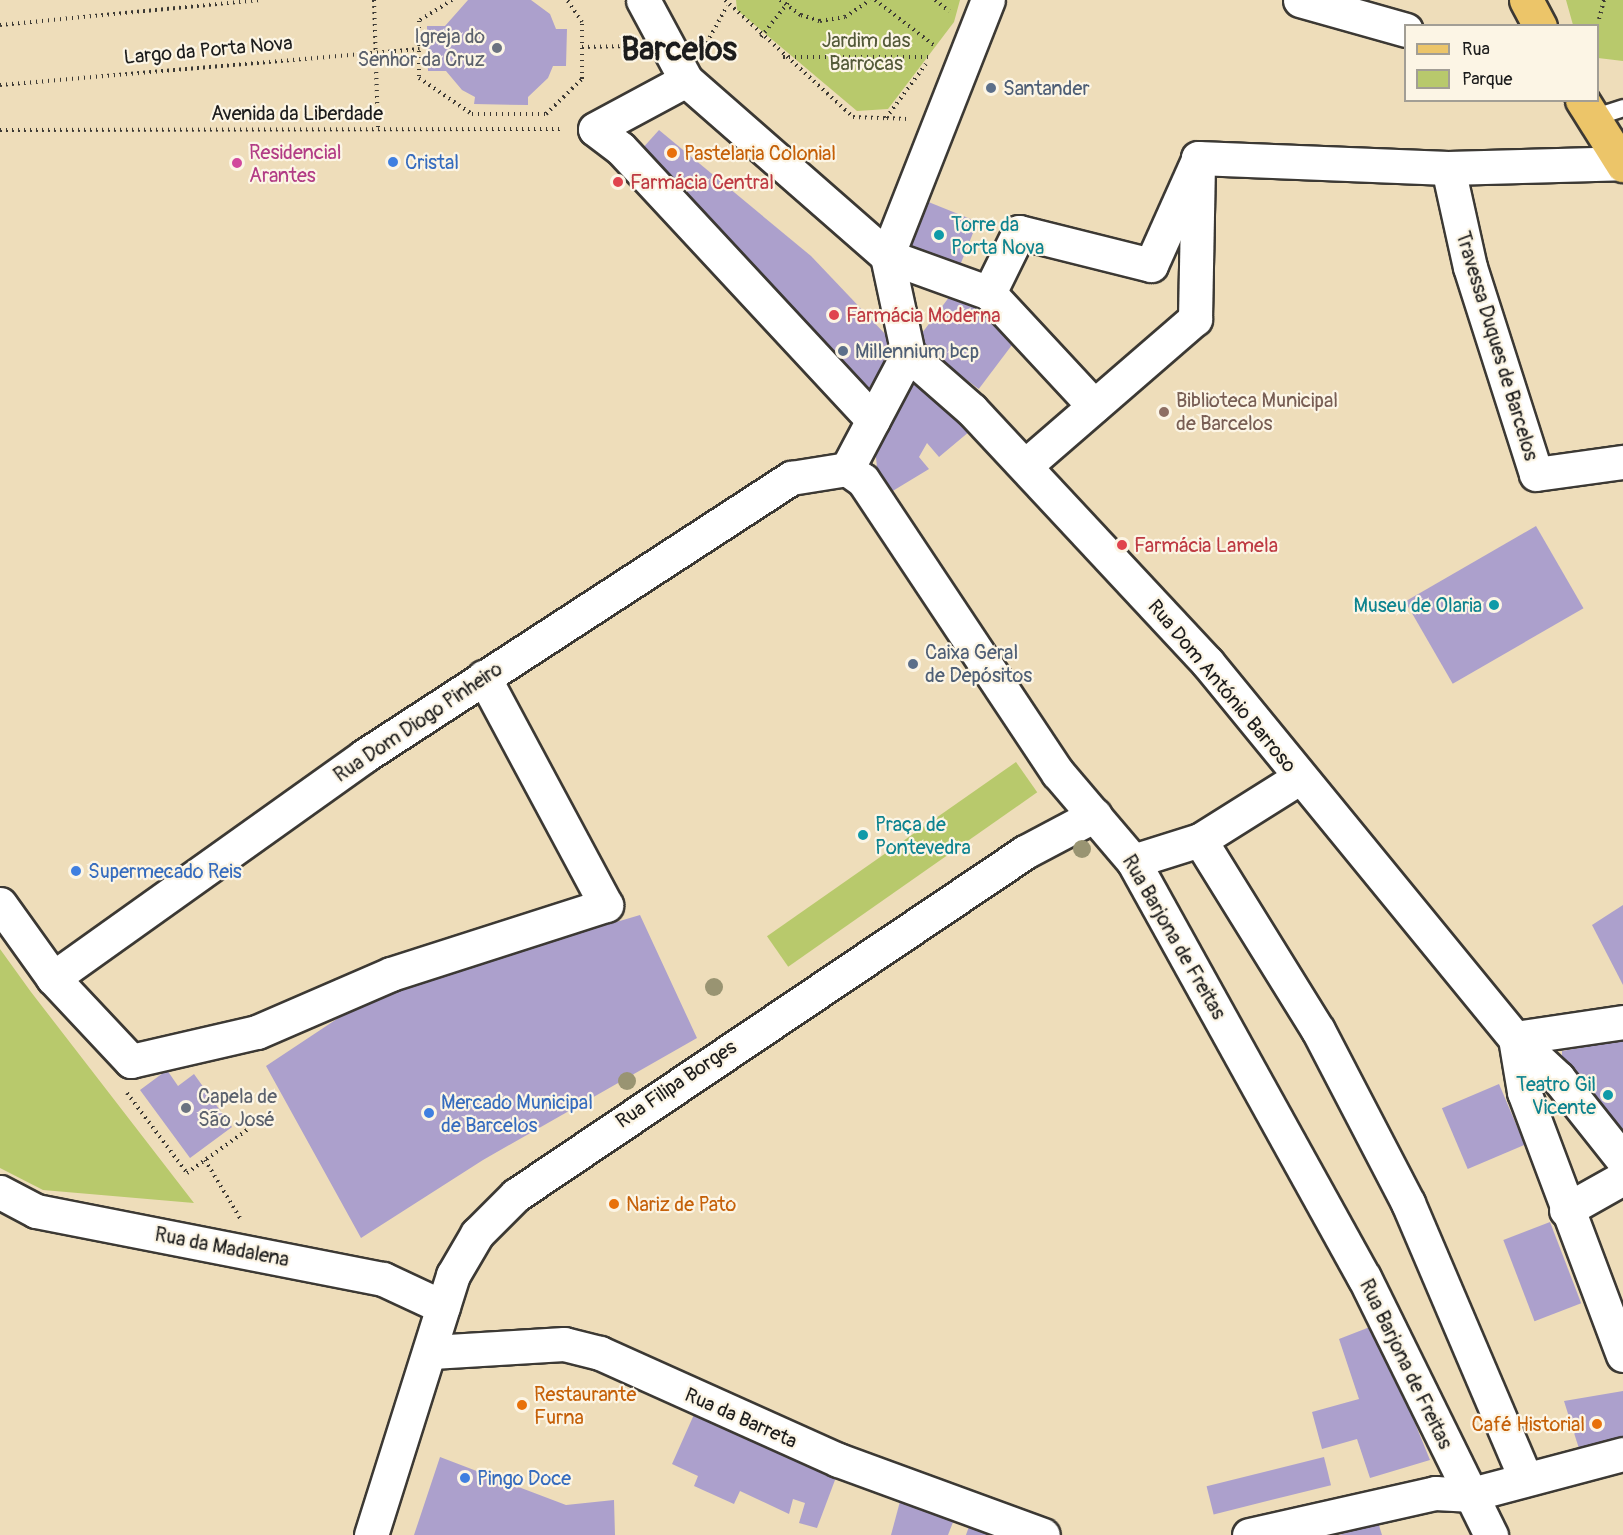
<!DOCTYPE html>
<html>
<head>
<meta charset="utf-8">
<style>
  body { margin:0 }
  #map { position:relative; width:1623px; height:1535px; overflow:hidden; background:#eeddba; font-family:Pangolin,sans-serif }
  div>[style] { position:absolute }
  .green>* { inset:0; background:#b8c96c; transform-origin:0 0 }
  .building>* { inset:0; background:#aca0cc; transform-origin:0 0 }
  .path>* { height:4px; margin-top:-2px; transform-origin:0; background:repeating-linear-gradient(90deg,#3c3934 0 1.5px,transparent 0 6px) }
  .roads { filter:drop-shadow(2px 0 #3c3934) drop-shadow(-2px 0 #3c3934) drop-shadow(0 2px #3c3934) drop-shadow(0 -2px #3c3934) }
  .lane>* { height:16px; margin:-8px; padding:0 8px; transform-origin:8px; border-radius:8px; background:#fff }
  .street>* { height:33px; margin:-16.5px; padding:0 16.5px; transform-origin:16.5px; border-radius:16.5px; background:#fff }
  .primary>* { height:33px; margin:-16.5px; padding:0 16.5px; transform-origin:16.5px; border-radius:16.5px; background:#ecc569 }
  .trees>* { width:18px; height:18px; margin:-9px; border-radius:50%; background:#999472 }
  .dots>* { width:16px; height:16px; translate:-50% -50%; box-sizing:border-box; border:3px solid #fcf5e5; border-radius:50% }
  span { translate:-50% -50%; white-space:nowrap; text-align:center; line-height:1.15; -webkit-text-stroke:4.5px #fcf5e5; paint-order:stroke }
  .worship-label { font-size:20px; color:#5b616d }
  .right { translate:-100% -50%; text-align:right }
  .left { translate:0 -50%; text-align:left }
  .park-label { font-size:20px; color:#535938 }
  .street-label { font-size:20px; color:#1c1c1c }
  .service-label { font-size:20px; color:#4e5e75 }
  .hotel-label { font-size:20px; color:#b23c85 }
  .food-label { font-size:20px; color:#c56008 }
  .shop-label { font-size:20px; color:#366cbe }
  .health-label { font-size:20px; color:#be3a42 }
  .culture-label { font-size:20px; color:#0d838f }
  .education-label { font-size:20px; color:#785e54 }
  .town-label { font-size:32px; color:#1c1c1c; font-weight:700 }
  .legend { position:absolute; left:1404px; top:24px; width:195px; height:78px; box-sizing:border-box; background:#fcf5e5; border:2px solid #a29e95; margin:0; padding:8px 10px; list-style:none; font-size:18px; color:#1c1c1c }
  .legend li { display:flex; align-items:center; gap:12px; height:30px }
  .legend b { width:30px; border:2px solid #a29e95 }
</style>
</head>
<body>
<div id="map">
  <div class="green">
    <div style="clip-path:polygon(736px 0,960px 0,954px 22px,888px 109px,857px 111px,737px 10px)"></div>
    <div style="clip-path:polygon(1566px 0,1623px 0,1623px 61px,1598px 58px,1598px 26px,1573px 25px)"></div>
    <div style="left:1016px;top:762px;width:37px;height:304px;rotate:55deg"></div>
    <div style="clip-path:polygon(0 949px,31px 992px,194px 1203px,43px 1190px,0 1168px)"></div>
  </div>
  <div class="building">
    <div style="clip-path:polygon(468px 0,531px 0,550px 14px,556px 29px,567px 29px,566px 66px,553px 66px,548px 78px,528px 97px,528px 105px,474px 104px,475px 97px,462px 90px,446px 71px,428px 71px,427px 26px,445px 26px)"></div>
    <div style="clip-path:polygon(659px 130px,811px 256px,887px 336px,887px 360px,862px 399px,632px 160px)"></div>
    <div style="left:921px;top:199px;width:61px;height:54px;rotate:22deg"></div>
    <div style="left:956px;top:288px;width:79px;height:67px;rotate:37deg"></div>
    <div style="clip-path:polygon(918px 381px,976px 426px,939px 457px,927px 443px,919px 457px,929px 469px,891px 492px,878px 477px,875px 448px,907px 391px)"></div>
    <div style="left:1536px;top:526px;width:95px;height:151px;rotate:60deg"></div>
    <div style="clip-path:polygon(1623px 905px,1623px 985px,1592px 925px)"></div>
    <div style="clip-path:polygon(640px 915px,697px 1038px,483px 1160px,361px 1238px,266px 1066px,376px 993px)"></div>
    <div style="clip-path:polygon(1623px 1040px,1623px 1129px,1562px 1062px,1562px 1051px)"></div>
    <div style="clip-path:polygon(167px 1070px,178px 1086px,194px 1074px,232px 1127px,190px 1158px,140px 1090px)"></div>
    <div style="left:1499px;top:1084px;width:66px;height:62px;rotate:67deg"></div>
    <div style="left:1550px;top:1222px;width:87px;height:50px;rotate:69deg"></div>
    <div style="clip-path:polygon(1375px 1325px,1430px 1460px,1370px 1478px,1357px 1439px,1322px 1449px,1312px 1412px,1359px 1399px,1339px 1339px)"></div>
    <div style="clip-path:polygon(1623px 1391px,1623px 1447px,1581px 1455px,1564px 1401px)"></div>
    <div style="clip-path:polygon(696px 1410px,838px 1472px,817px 1528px,799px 1523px,805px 1503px,793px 1499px,789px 1514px,740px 1491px,734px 1504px,694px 1486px,698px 1476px,672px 1464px)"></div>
    <div style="clip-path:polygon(440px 1457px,566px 1505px,614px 1500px,615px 1535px,414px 1535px)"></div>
    <div style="left:1324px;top:1457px;width:29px;height:121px;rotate:76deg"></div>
    <div style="clip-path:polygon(902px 1494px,957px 1512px,948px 1535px,891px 1535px)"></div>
    <div style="clip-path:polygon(972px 1518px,1024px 1535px,966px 1535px)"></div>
    <div style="clip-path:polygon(1378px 1522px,1382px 1535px,1339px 1535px)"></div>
  </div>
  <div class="path">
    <div style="left:374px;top:0;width:128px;rotate:88.2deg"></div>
    <div style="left:452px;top:0;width:39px;rotate:148deg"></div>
    <div style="left:419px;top:21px;width:57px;rotate:90deg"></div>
    <div style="left:419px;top:78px;width:64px;rotate:34.2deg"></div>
    <div style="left:472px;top:114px;width:74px"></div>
    <div style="left:546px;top:114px;width:50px;rotate:-44.2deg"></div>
    <div style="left:582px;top:79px;width:57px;rotate:-90deg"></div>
    <div style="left:582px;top:22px;width:27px;rotate:-124deg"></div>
    <div style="left:725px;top:0;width:173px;rotate:42.4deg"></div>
    <div style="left:853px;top:117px;width:33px;rotate:2deg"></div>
    <div style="left:886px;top:118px;width:67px;rotate:-53.5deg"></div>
    <div style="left:780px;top:0;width:26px;rotate:36deg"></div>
    <div style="left:801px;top:15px;width:20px;rotate:18deg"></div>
    <div style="left:820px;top:21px;width:25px;rotate:-9deg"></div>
    <div style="left:845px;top:17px;width:30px;rotate:-34deg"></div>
    <div style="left:875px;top:0;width:76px;rotate:37.5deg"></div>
    <div style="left:935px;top:0;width:18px;rotate:38deg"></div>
    <div style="left:1599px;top:19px;width:20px;rotate:-75deg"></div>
    <div style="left:0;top:25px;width:261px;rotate:-5.5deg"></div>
    <div style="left:761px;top:37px;width:47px;rotate:-51.9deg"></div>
    <div style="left:582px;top:47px;width:49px;rotate:-1.2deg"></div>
    <div style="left:704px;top:48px;width:48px;rotate:-61.3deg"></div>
    <div style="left:783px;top:57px;width:148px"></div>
    <div style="left:0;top:85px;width:421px;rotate:-4.9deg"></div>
    <div style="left:887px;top:118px;width:19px;rotate:3deg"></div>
    <div style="left:0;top:130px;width:564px;rotate:-0.1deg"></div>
    <div style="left:127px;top:1093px;width:100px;rotate:53.1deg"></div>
    <div style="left:187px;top:1173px;width:74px;rotate:-35.6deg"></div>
    <div style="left:205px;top:1160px;width:68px;rotate:58.9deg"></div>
  </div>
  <div class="roads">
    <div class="lane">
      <div style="left:1593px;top:118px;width:32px;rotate:-18deg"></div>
    </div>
    <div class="street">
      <div style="left:643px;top:0;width:91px;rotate:61.7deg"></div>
      <div style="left:1300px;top:0;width:110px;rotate:15.8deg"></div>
      <div style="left:1448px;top:168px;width:101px;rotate:77.5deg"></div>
      <div style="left:1470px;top:267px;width:217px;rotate:72.3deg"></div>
      <div style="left:1536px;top:474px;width:88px;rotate:-7.9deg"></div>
      <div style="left:989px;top:293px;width:154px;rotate:47.1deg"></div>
      <div style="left:908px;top:354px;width:85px;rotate:41.2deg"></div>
      <div style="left:972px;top:410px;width:345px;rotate:47deg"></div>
      <div style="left:1207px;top:662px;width:486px;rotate:50.7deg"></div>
      <div style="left:1515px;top:1038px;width:59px;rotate:42.9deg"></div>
      <div style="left:1558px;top:1078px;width:105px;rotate:51.6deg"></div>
      <div style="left:873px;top:420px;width:371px;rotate:-132.9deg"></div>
      <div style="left:620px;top:148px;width:31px;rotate:-143deg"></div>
      <div style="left:595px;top:129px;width:103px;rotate:-28.3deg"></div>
      <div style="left:686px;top:80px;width:267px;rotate:41.2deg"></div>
      <div style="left:887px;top:256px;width:109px;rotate:19.9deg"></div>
      <div style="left:989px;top:293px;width:68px;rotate:-63.8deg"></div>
      <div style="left:1019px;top:232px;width:136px;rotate:14deg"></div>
      <div style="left:1151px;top:265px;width:115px;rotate:-65.9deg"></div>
      <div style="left:1025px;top:466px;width:225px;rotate:-40.9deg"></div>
      <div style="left:1195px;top:319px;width:161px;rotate:-88.9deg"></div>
      <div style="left:1198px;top:158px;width:250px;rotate:2.3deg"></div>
      <div style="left:1448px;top:168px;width:174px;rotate:-1.6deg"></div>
      <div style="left:847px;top:469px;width:130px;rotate:-62.1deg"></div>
      <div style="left:908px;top:354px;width:100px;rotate:-102.1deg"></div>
      <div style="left:887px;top:256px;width:275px;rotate:-68.5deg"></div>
      <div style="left:1200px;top:840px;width:224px;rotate:58.2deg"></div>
      <div style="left:1318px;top:1030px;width:195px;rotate:62.5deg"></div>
      <div style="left:1408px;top:1203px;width:300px;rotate:66.9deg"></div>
      <div style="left:1133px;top:861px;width:70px;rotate:-17.4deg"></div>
      <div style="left:1200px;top:840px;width:117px;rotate:-32.1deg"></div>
      <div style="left:0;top:904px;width:91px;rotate:54.4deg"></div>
      <div style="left:53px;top:978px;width:114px;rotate:46.8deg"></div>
      <div style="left:131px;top:1061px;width:129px;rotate:-13deg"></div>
      <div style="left:257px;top:1032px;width:146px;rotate:-23.4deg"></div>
      <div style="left:391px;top:974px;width:226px;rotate:-17.8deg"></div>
      <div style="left:606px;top:905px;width:259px;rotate:-118.2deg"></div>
      <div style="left:53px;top:978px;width:382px;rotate:-35.5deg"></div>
      <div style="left:364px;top:756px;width:510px;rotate:-33.07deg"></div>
      <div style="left:791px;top:478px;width:57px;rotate:-9.1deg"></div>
      <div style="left:847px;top:469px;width:19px;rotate:35deg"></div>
      <div style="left:863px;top:480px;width:352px;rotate:56.4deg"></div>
      <div style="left:1058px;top:773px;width:116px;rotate:49.6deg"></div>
      <div style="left:1133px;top:861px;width:476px;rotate:61deg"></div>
      <div style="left:1364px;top:1277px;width:288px;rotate:63.8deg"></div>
      <div style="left:1515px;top:1038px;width:55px;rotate:80.5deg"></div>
      <div style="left:1524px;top:1092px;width:281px;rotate:69.4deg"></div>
      <div style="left:1515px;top:1038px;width:109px;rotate:-8.4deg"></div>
      <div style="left:0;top:1192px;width:41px;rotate:27.8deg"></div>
      <div style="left:36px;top:1211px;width:354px;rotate:11.1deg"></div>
      <div style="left:383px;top:1279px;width:66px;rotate:25deg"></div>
      <div style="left:1566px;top:1210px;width:65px;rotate:-29.3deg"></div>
      <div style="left:432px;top:1352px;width:132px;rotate:-3.5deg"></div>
      <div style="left:564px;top:1344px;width:37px;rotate:14deg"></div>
      <div style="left:600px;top:1353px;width:261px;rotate:24.2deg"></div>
      <div style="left:838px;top:1460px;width:218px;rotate:20.1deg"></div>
      <div style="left:371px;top:1535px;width:273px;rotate:-72.5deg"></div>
      <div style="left:453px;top:1275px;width:48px;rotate:-59.7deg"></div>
      <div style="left:477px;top:1234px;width:55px;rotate:-45deg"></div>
      <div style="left:516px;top:1195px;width:614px;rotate:-33.97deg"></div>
      <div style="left:1025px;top:852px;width:79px;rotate:-27.9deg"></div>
      <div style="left:1249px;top:1535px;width:191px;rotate:-12.7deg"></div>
      <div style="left:1435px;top:1493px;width:33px;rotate:3deg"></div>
      <div style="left:1468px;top:1495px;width:160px;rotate:-14.8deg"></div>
    </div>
    <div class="primary">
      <div style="left:1526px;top:0;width:30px;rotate:62deg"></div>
      <div style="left:1582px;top:100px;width:77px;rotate:57.8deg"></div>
    </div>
  </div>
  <div class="trees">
    <div style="left:1082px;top:849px"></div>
    <div style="left:714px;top:987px"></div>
    <div style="left:627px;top:1081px"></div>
  </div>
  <div class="dots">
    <div style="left:497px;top:48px;background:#6b7280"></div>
    <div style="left:991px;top:88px;background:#5c6f8a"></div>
    <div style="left:672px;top:153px;background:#e8710a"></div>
    <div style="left:393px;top:162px;background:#3f7fe0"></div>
    <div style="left:237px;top:163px;background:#d1479c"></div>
    <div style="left:618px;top:182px;background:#e0444e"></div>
    <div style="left:939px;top:235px;background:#0f9aa8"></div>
    <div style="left:834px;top:315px;background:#e0444e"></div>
    <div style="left:843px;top:351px;background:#5c6f8a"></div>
    <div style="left:1164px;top:412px;background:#8d6e63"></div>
    <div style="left:1122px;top:545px;background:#e0444e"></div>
    <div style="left:1494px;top:605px;background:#0f9aa8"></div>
    <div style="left:913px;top:664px;background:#5c6f8a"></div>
    <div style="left:863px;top:835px;background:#0f9aa8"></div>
    <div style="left:76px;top:871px;background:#3f7fe0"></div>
    <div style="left:1608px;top:1095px;background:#0f9aa8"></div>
    <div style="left:186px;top:1108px;background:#6b7280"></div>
    <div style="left:429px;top:1113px;background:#3f7fe0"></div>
    <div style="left:614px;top:1204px;background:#e8710a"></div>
    <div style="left:522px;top:1405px;background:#e8710a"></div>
    <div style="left:1597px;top:1424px;background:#e8710a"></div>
    <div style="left:465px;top:1478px;background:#3f7fe0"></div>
  </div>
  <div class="worship-label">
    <span class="right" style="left:485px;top:48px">Igreja do<br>Senhor da Cruz</span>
    <span class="left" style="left:198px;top:1108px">Capela de<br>São José</span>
  </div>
  <div class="park-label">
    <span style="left:866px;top:52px">Jardim das<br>Barrocas</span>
  </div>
  <div class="street-label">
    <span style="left:208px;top:50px;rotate:-5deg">Largo da Porta Nova</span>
    <span style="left:297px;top:113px">Avenida da Liberdade</span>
    <span style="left:1497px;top:346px;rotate:73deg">Travessa Duques de Barcelos</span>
    <span style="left:1222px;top:686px;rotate:50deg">Rua Dom António Barroso</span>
    <span style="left:418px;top:722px;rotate:-34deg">Rua Dom Diogo Pinheiro</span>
    <span style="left:1174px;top:937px;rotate:60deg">Rua Barjona de Freitas</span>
    <span style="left:676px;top:1084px;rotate:-34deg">Rua Filipa Borges</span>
    <span style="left:222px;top:1247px;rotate:11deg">Rua da Madalena</span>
    <span style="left:1406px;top:1364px;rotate:64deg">Rua Barjona de Freitas</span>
    <span style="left:741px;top:1418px;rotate:24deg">Rua da Barreta</span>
  </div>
  <div class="service-label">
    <span class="left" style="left:1003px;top:88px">Santander</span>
    <span class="left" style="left:855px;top:351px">Millennium bcp</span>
    <span class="left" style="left:925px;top:664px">Caixa Geral<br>de Depósitos</span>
  </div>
  <div class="hotel-label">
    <span class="left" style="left:249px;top:164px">Residencial<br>Arantes</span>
  </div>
  <div class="food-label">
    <span class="left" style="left:684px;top:153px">Pastelaria Colonial</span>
    <span class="left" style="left:626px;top:1204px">Nariz de Pato</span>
    <span class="left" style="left:534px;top:1406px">Restaurante<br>Furna</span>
    <span class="right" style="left:1585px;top:1424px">Café Historial</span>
  </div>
  <div class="shop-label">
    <span class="left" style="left:405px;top:162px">Cristal</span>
    <span class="left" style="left:88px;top:871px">Supermecado Reis</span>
    <span class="left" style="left:441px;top:1114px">Mercado Municipal<br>de Barcelos</span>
    <span class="left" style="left:477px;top:1478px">Pingo Doce</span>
  </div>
  <div class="health-label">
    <span class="left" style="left:630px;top:182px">Farmácia Central</span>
    <span class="left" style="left:846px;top:315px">Farmácia Moderna</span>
    <span class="left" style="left:1134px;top:545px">Farmácia Lamela</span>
  </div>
  <div class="culture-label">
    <span class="left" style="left:951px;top:236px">Torre da<br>Porta Nova</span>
    <span class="right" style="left:1482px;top:605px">Museu de Olaria</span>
    <span class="left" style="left:875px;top:836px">Praça de<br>Pontevedra</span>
    <span class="right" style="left:1596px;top:1096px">Teatro Gil<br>Vicente</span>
  </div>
  <div class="education-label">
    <span class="left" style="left:1176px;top:412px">Biblioteca Municipal<br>de Barcelos</span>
  </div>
  <div class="town-label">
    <span style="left:679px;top:50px">Barcelos</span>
  </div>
  <ul class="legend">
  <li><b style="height:8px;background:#ecc569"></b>Rua</li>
  <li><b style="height:16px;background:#b8c96c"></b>Parque</li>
  </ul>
</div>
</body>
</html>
